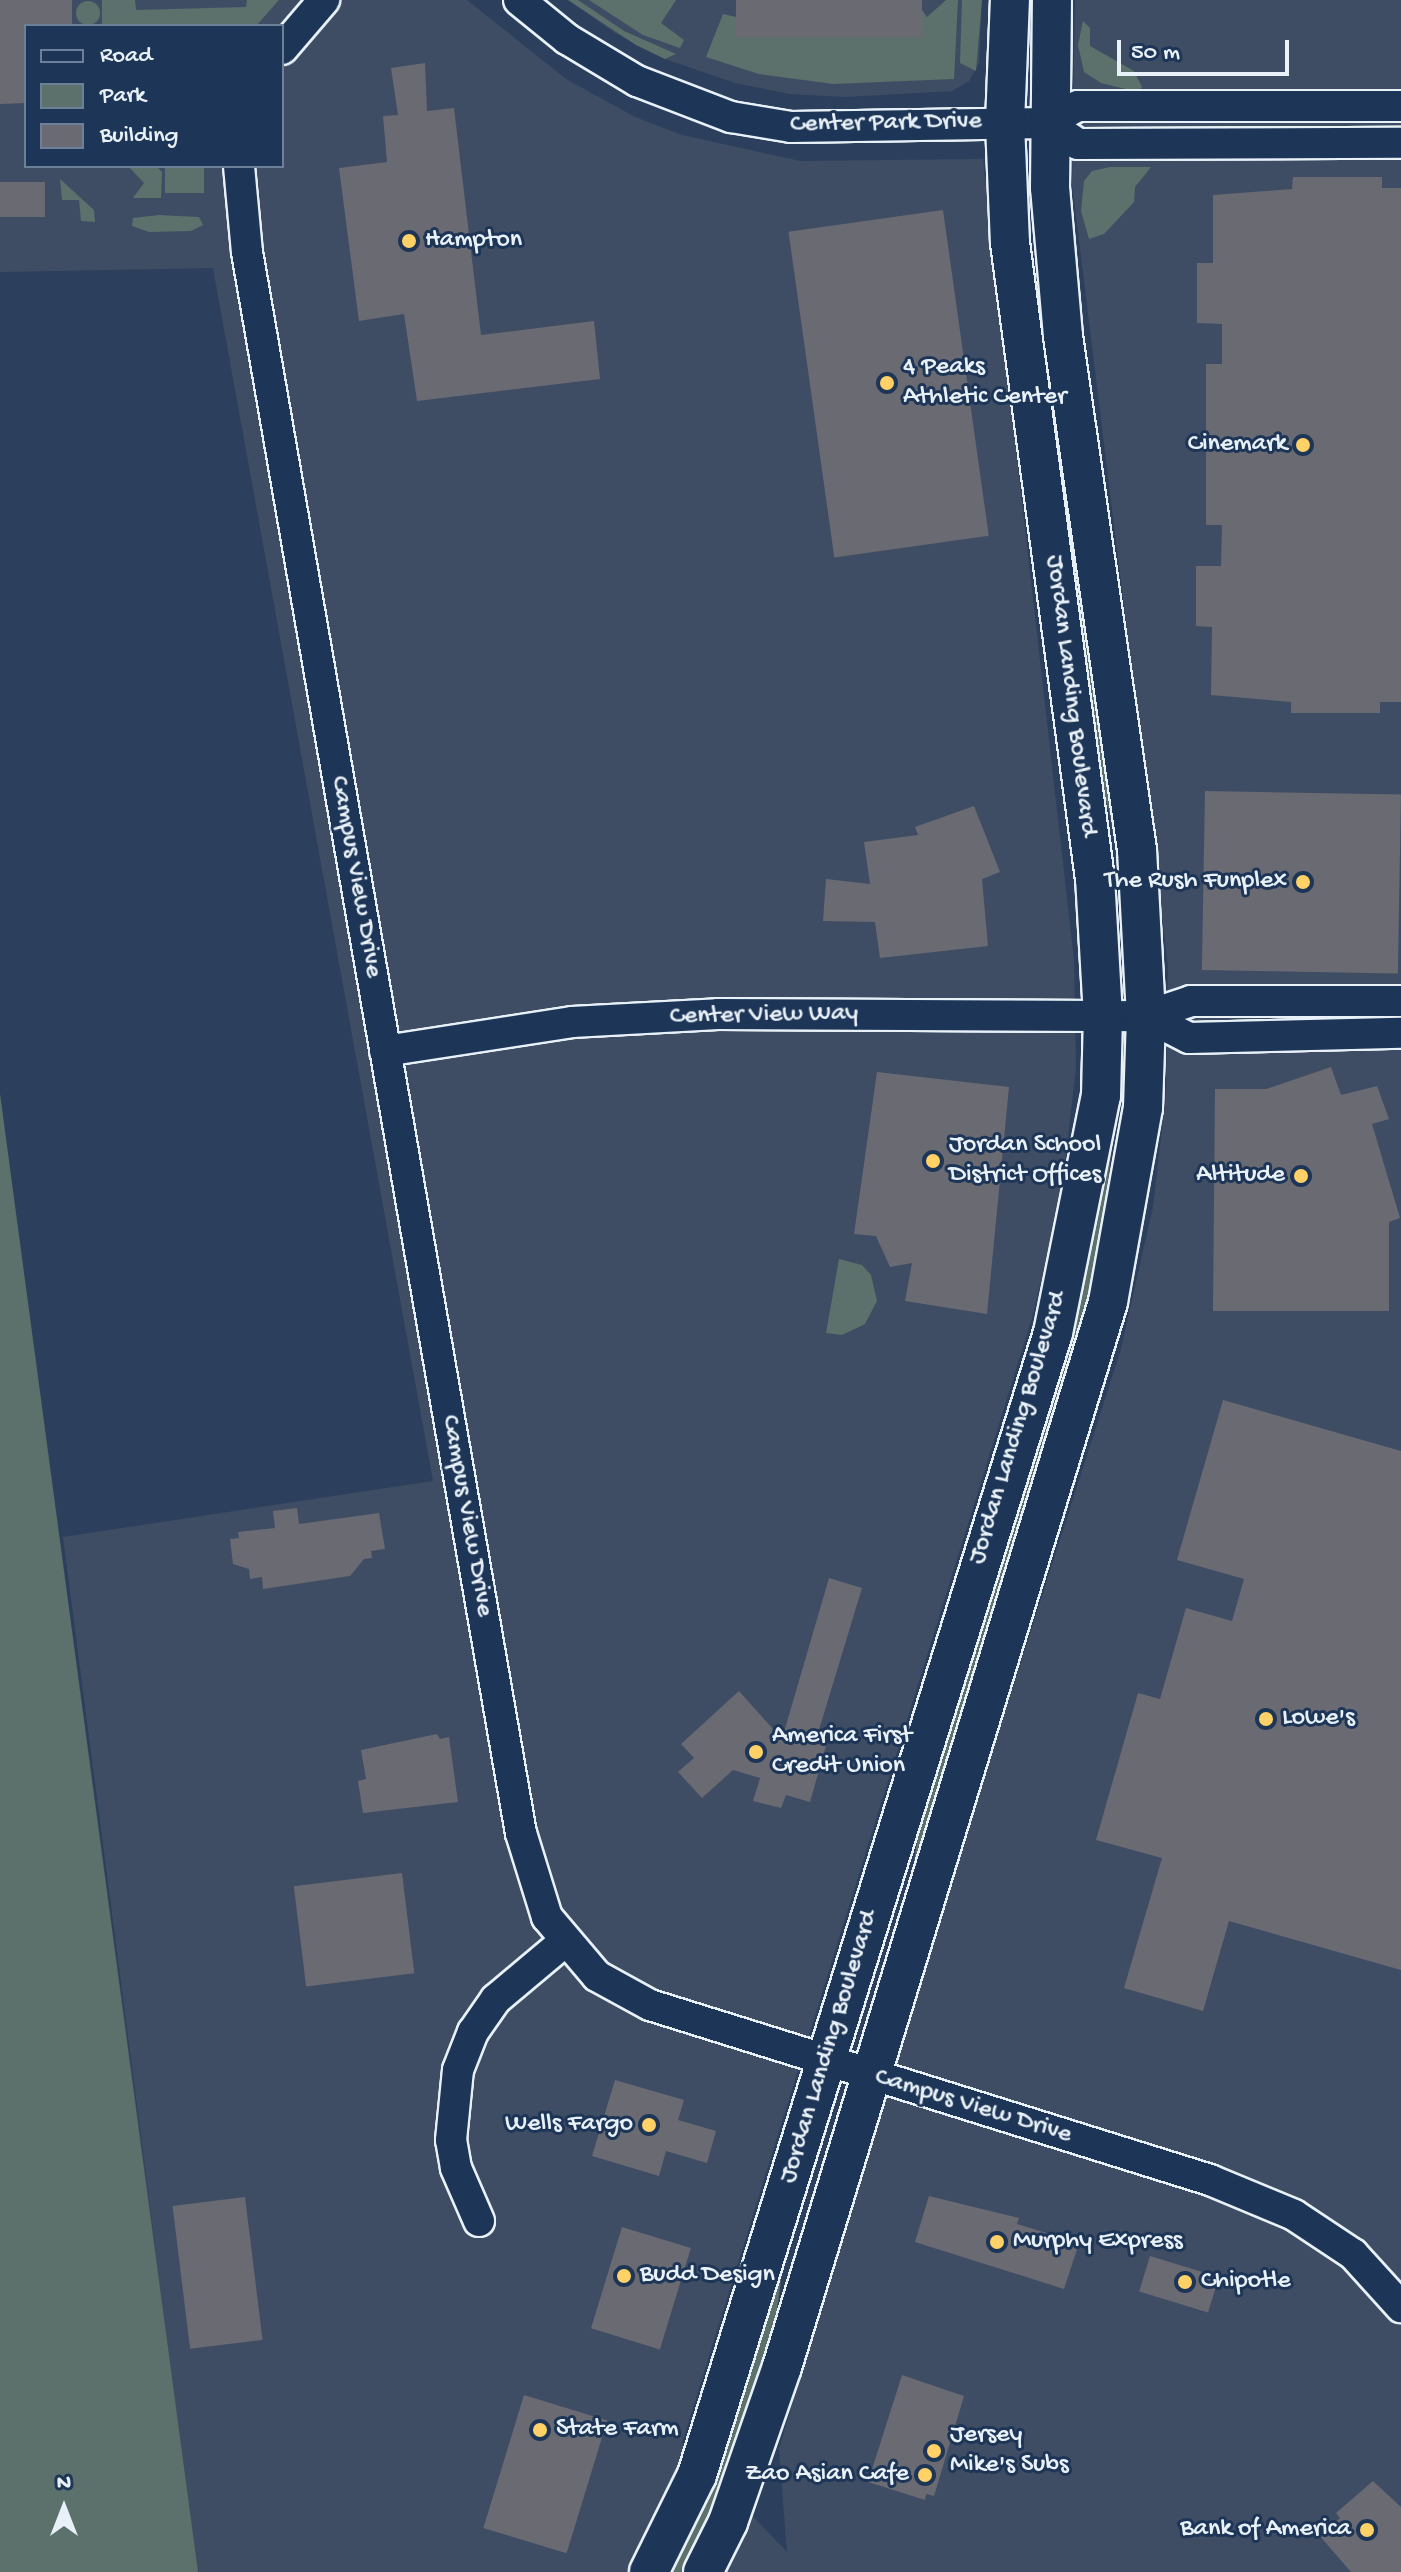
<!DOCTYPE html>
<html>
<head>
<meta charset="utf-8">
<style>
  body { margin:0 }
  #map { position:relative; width:1401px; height:2572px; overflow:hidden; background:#2c405d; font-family:"Gochi Hand",sans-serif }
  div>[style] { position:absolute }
  .built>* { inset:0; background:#3f4d64 }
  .green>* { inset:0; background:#5c706c; transform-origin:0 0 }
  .round { border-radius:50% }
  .building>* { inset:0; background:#6a6a73; transform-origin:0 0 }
  .roads { filter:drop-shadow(2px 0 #e8f1f8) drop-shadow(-2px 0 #e8f1f8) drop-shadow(0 2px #e8f1f8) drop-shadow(0 -2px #e8f1f8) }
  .minor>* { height:30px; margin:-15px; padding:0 15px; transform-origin:15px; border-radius:15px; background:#1d3557 }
  .major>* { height:38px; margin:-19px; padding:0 19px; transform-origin:19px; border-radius:19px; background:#1d3557 }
  .dots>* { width:22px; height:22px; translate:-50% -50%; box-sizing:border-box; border:4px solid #1d3557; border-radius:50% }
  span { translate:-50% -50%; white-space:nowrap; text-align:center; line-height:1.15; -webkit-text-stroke:6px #1d3557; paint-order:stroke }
  .street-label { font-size:26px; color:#e8f1f8 }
  .poi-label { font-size:26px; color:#e8f1f8 }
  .left { translate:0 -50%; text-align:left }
  .right { translate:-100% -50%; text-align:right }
  .legend { position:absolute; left:24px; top:24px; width:260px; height:144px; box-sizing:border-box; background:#1d3557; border:2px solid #6e8097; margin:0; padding:10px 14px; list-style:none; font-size:24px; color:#e8f1f8 }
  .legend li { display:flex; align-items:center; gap:16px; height:40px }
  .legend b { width:40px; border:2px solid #6e8097 }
  .north { position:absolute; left:24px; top:2468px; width:80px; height:80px; -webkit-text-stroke:6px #1d3557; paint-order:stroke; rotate:0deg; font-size:22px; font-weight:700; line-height:32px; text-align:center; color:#e8f1f8 }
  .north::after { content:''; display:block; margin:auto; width:28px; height:36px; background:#e8f1f8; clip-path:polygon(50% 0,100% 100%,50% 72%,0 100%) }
  .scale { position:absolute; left:1117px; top:40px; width:172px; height:36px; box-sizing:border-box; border:4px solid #e8f1f8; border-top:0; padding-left:10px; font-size:24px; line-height:28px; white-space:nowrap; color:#e8f1f8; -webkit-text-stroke:6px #1d3557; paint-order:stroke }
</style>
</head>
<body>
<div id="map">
  <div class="built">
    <div style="clip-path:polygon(evenodd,0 0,467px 0,566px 79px,635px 117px,682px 135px,800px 161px,983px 159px,1074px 960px,1076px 1068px,1061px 1197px,1032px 1318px,682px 2443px,787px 2552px,779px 2449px,903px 2031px,1121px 1349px,1153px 1207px,1166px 1095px,1168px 965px,1072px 183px,1075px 0,1401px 0,1401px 2572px,0 2572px,0 1094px,160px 2282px,63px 1537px,433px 1481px,213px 268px,0 272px,0 0,26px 26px,282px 26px,282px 166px,26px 166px,26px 26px)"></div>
    <div style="clip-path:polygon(568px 0,982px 0,979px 63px,969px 81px,952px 91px,845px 97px,790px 94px,735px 83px,665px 59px,615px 33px)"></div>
  </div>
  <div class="green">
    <div style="clip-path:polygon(102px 0,135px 0,136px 10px,246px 7px,247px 0,279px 0,256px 26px,102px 26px)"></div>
    <div style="clip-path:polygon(568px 0,578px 0,624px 31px,676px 54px,665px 59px,636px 45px)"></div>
    <div style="clip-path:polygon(589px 0,676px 0,661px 23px,684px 40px,680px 48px,643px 35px)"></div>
    <div style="clip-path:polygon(946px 0,958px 0,954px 79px,833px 84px,759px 74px,706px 57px,723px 14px,736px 17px,736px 37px,920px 7px,927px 17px)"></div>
    <div style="clip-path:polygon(962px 0,982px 0,976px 71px,960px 63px)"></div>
    <div class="round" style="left:76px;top:1px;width:24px;height:24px"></div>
    <div style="clip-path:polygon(1083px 21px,1090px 28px,1090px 46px,1134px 71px,1142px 87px,1138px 92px,1101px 83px,1084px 72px,1078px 45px)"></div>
    <div style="clip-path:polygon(128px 166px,156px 166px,162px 172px,161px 198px,133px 198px,144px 183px)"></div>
    <div style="left:165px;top:166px;width:39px;height:27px"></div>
    <div style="clip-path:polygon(1110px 167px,1151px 167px,1135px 187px,1134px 202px,1104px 234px,1089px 239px,1081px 211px,1084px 181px,1092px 171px)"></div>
    <div style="clip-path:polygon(60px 179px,94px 210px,95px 222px,81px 221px,79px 200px,62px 200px)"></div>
    <div style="clip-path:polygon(159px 215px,199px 217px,203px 225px,191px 231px,149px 232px,132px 226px,133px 218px)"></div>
    <div style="clip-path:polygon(1028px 238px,1120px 821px,1121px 883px,1110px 815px,1089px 740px,1050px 463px)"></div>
    <div style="clip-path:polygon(1121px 1068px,1095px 1293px,873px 2025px,865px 2023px,913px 1868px,926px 1783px,1079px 1294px)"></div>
    <div style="clip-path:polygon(0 1094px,198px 2572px,0 2572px)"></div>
    <div style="clip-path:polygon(839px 1259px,862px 1265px,871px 1275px,877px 1301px,865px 1324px,842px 1335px,826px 1333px)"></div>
    <div style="clip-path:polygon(783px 2264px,777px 2310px,737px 2461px,688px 2572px,667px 2572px)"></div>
  </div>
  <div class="building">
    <div style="clip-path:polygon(0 0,72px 0,72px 26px,26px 26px,26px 103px,0 104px)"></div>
    <div style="left:736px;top:0;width:186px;height:37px"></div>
    <div style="clip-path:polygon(425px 63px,427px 111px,454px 108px,481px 335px,594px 321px,600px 379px,417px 401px,404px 314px,359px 321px,339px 168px,387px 162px,383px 116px,398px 115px,391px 68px)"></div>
    <div style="clip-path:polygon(1293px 177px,1382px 177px,1382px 188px,1401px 188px,1401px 702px,1380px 702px,1380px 713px,1291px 713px,1291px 702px,1211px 695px,1212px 627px,1196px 626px,1196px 566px,1221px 566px,1222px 525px,1206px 525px,1206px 364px,1222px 364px,1222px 324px,1197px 323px,1197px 263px,1213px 263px,1213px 195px,1292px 189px)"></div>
    <div style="left:0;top:182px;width:45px;height:35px"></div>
    <div style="left:943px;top:210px;width:329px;height:156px;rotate:82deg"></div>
    <div style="left:1205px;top:791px;width:196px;height:179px;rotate:1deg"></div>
    <div style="clip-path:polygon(974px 806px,1000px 872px,982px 879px,988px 946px,880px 958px,875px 922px,823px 921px,826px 879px,870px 884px,864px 842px,918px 835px,915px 827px)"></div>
    <div style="clip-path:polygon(1331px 1067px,1341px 1095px,1377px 1086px,1389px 1119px,1372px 1124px,1400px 1218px,1389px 1222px,1389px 1311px,1213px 1311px,1215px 1089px,1266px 1089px)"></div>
    <div style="clip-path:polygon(877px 1072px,1009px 1087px,987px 1314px,905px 1301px,912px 1263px,890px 1267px,876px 1236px,854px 1234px)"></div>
    <div style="clip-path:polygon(1223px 1400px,1401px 1451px,1401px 1970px,1229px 1921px,1203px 2011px,1124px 1988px,1162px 1858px,1096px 1840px,1138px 1693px,1160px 1699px,1186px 1608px,1232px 1621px,1244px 1579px,1177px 1560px)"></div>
    <div style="clip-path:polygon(297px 1508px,299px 1524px,379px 1513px,385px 1549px,371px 1551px,372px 1558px,364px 1559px,350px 1576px,263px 1589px,262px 1577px,250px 1579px,249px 1569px,233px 1564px,230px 1539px,239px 1538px,238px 1532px,275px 1528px,273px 1511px)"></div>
    <div style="clip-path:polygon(829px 1578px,862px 1588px,815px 1743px,826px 1746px,810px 1802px,786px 1795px,781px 1808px,753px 1801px,760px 1778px,733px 1770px,702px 1798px,678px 1772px,694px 1758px,681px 1744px,739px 1691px,782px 1739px)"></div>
    <div style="clip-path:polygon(437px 1734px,440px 1739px,449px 1737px,458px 1802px,363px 1813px,358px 1781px,366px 1779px,361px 1750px)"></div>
    <div style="left:402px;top:1873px;width:101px;height:109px;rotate:83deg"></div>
    <div style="clip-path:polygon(615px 2080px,684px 2100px,678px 2120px,716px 2131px,707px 2163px,666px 2151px,659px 2176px,592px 2156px)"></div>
    <div style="clip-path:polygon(929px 2196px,1019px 2218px,1017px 2224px,1079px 2243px,1064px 2289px,915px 2242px)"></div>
    <div style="left:245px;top:2197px;width:144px;height:73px;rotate:83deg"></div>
    <div style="left:622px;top:2227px;width:72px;height:106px;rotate:17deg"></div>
    <div style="left:1150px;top:2256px;width:72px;height:37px;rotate:17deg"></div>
    <div style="clip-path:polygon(902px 2375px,964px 2396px,934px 2496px,926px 2494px,925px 2500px,868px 2482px)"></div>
    <div style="left:524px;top:2395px;width:87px;height:139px;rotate:17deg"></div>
    <div style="clip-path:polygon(1373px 2481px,1401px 2507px,1401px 2572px,1351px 2572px,1319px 2535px,1340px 2518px,1336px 2513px)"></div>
  </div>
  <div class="roads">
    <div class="minor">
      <div style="left:519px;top:0;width:62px;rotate:39.1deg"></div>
      <div style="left:567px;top:39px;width:82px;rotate:31deg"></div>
      <div style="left:637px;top:81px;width:101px;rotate:21deg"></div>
      <div style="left:731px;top:117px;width:61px;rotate:9.5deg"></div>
      <div style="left:791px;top:127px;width:256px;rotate:-0.9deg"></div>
      <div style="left:1047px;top:123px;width:35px;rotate:-29deg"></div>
      <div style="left:1078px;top:106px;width:323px"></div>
      <div style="left:282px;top:49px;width:65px;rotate:-49.4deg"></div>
      <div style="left:1047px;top:123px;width:37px;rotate:34deg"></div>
      <div style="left:1078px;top:144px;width:323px;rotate:-0.2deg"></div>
      <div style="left:239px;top:166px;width:86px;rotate:84.7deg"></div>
      <div style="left:247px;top:252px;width:1605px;rotate:80.17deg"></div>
      <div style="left:521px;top:1833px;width:88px;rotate:72.8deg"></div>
      <div style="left:547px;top:1917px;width:77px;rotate:49.7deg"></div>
      <div style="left:597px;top:1976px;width:60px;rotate:28.7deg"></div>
      <div style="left:650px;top:2005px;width:587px;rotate:17.35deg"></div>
      <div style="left:1210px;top:2180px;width:91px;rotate:22.6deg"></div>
      <div style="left:1294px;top:2215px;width:71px;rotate:33.5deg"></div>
      <div style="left:1353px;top:2254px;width:72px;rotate:47.8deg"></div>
      <div style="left:1146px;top:1016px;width:48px;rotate:27.1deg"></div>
      <div style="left:1189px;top:1038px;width:212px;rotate:-1.4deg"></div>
      <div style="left:385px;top:1051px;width:189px;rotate:-8.8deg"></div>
      <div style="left:572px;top:1022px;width:146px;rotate:-3.1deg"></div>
      <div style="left:718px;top:1014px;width:428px;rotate:0.3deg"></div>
      <div style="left:1146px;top:1016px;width:47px;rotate:-18.4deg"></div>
      <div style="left:1191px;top:1001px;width:210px"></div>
      <div style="left:479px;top:2221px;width:58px;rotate:-113.5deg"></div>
      <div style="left:456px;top:2168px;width:28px;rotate:-100deg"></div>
      <div style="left:451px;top:2140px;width:70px;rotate:-84.3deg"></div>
      <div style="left:458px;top:2070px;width:41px;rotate:-68.5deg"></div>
      <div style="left:473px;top:2032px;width:40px;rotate:-55.1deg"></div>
      <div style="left:496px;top:1999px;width:89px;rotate:-40deg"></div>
    </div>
    <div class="major">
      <div style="left:649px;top:2572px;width:108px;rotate:-63.7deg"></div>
      <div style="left:697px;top:2475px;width:1196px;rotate:-72.69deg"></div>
      <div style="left:1053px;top:1333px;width:242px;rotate:-78.6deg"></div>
      <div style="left:1101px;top:1096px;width:80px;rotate:-88.6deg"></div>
      <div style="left:1103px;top:1016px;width:137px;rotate:-93.3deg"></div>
      <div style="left:1095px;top:879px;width:642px;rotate:-97.61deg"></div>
      <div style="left:1010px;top:243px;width:120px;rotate:-92.4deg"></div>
      <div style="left:1005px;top:123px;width:123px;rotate:-87.7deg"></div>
      <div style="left:703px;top:2572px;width:56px;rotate:-63.4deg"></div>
      <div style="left:728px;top:2522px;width:164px;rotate:-70.8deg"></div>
      <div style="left:782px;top:2367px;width:1114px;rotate:-72.98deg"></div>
      <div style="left:1108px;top:1302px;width:197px;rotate:-79.8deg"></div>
      <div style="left:1143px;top:1108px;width:92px;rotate:-88.1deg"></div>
      <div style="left:1146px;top:1016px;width:166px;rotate:-93.1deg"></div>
      <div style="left:1137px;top:850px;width:519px;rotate:-98.19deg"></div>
      <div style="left:1063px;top:336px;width:149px;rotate:-95deg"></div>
      <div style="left:1050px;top:188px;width:188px;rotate:-89.4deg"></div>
    </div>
  </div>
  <div class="dots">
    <div style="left:409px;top:241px;background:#ffd166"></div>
    <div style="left:887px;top:383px;background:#ffd166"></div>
    <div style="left:1303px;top:445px;background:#ffd166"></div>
    <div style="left:1303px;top:882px;background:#ffd166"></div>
    <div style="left:933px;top:1161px;background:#ffd166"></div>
    <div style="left:1301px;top:1176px;background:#ffd166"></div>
    <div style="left:1266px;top:1719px;background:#ffd166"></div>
    <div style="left:756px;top:1752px;background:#ffd166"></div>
    <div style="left:649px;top:2125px;background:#ffd166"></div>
    <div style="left:997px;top:2242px;background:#ffd166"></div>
    <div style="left:624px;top:2276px;background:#ffd166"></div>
    <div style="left:1185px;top:2282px;background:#ffd166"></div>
    <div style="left:540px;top:2430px;background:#ffd166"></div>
    <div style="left:934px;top:2451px;background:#ffd166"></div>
    <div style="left:925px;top:2475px;background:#ffd166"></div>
    <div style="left:1367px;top:2530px;background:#ffd166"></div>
  </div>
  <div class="street-label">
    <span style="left:886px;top:124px;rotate:-1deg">Center Park Drive</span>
    <span style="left:1070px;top:696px;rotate:83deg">Jordan Landing Boulevard</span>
    <span style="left:355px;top:877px;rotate:80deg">Campus View Drive</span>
    <span style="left:764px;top:1016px;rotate:-1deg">Center View Way</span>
    <span style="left:1019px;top:1428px;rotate:-73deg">Jordan Landing Boulevard</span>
    <span style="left:466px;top:1516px;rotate:80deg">Campus View Drive</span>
    <span style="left:830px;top:2047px;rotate:-73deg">Jordan Landing Boulevard</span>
    <span style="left:973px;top:2107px;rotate:17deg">Campus View Drive</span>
  </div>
  <div class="poi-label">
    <span class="left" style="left:425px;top:241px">Hampton</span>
    <span class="left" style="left:903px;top:383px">4 Peaks<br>Athletic Center</span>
    <span class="right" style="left:1287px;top:445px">Cinemark</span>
    <span class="right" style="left:1287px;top:882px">The Rush Funplex</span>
    <span class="left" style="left:949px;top:1161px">Jordan School<br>District Offices</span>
    <span class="right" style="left:1285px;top:1176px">Altitude</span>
    <span class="left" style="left:1282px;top:1719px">Lowe's</span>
    <span class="left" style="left:772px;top:1752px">America First<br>Credit Union</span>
    <span class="right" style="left:633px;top:2125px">Wells Fargo</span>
    <span class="left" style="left:1013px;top:2242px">Murphy Express</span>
    <span class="left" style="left:640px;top:2276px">Budd Design</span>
    <span class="left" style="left:1201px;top:2282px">Chipotle</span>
    <span class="left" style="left:556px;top:2430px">State Farm</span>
    <span class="left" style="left:950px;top:2451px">Jersey<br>Mike's Subs</span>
    <span class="right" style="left:909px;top:2475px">Zao Asian Cafe</span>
    <span class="right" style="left:1351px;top:2530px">Bank of America</span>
  </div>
  <ul class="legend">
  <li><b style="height:10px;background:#1d3557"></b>Road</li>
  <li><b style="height:22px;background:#5c706c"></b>Park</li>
  <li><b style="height:22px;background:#6a6a73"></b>Building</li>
  </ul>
  <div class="north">N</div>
  <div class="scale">50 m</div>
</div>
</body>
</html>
